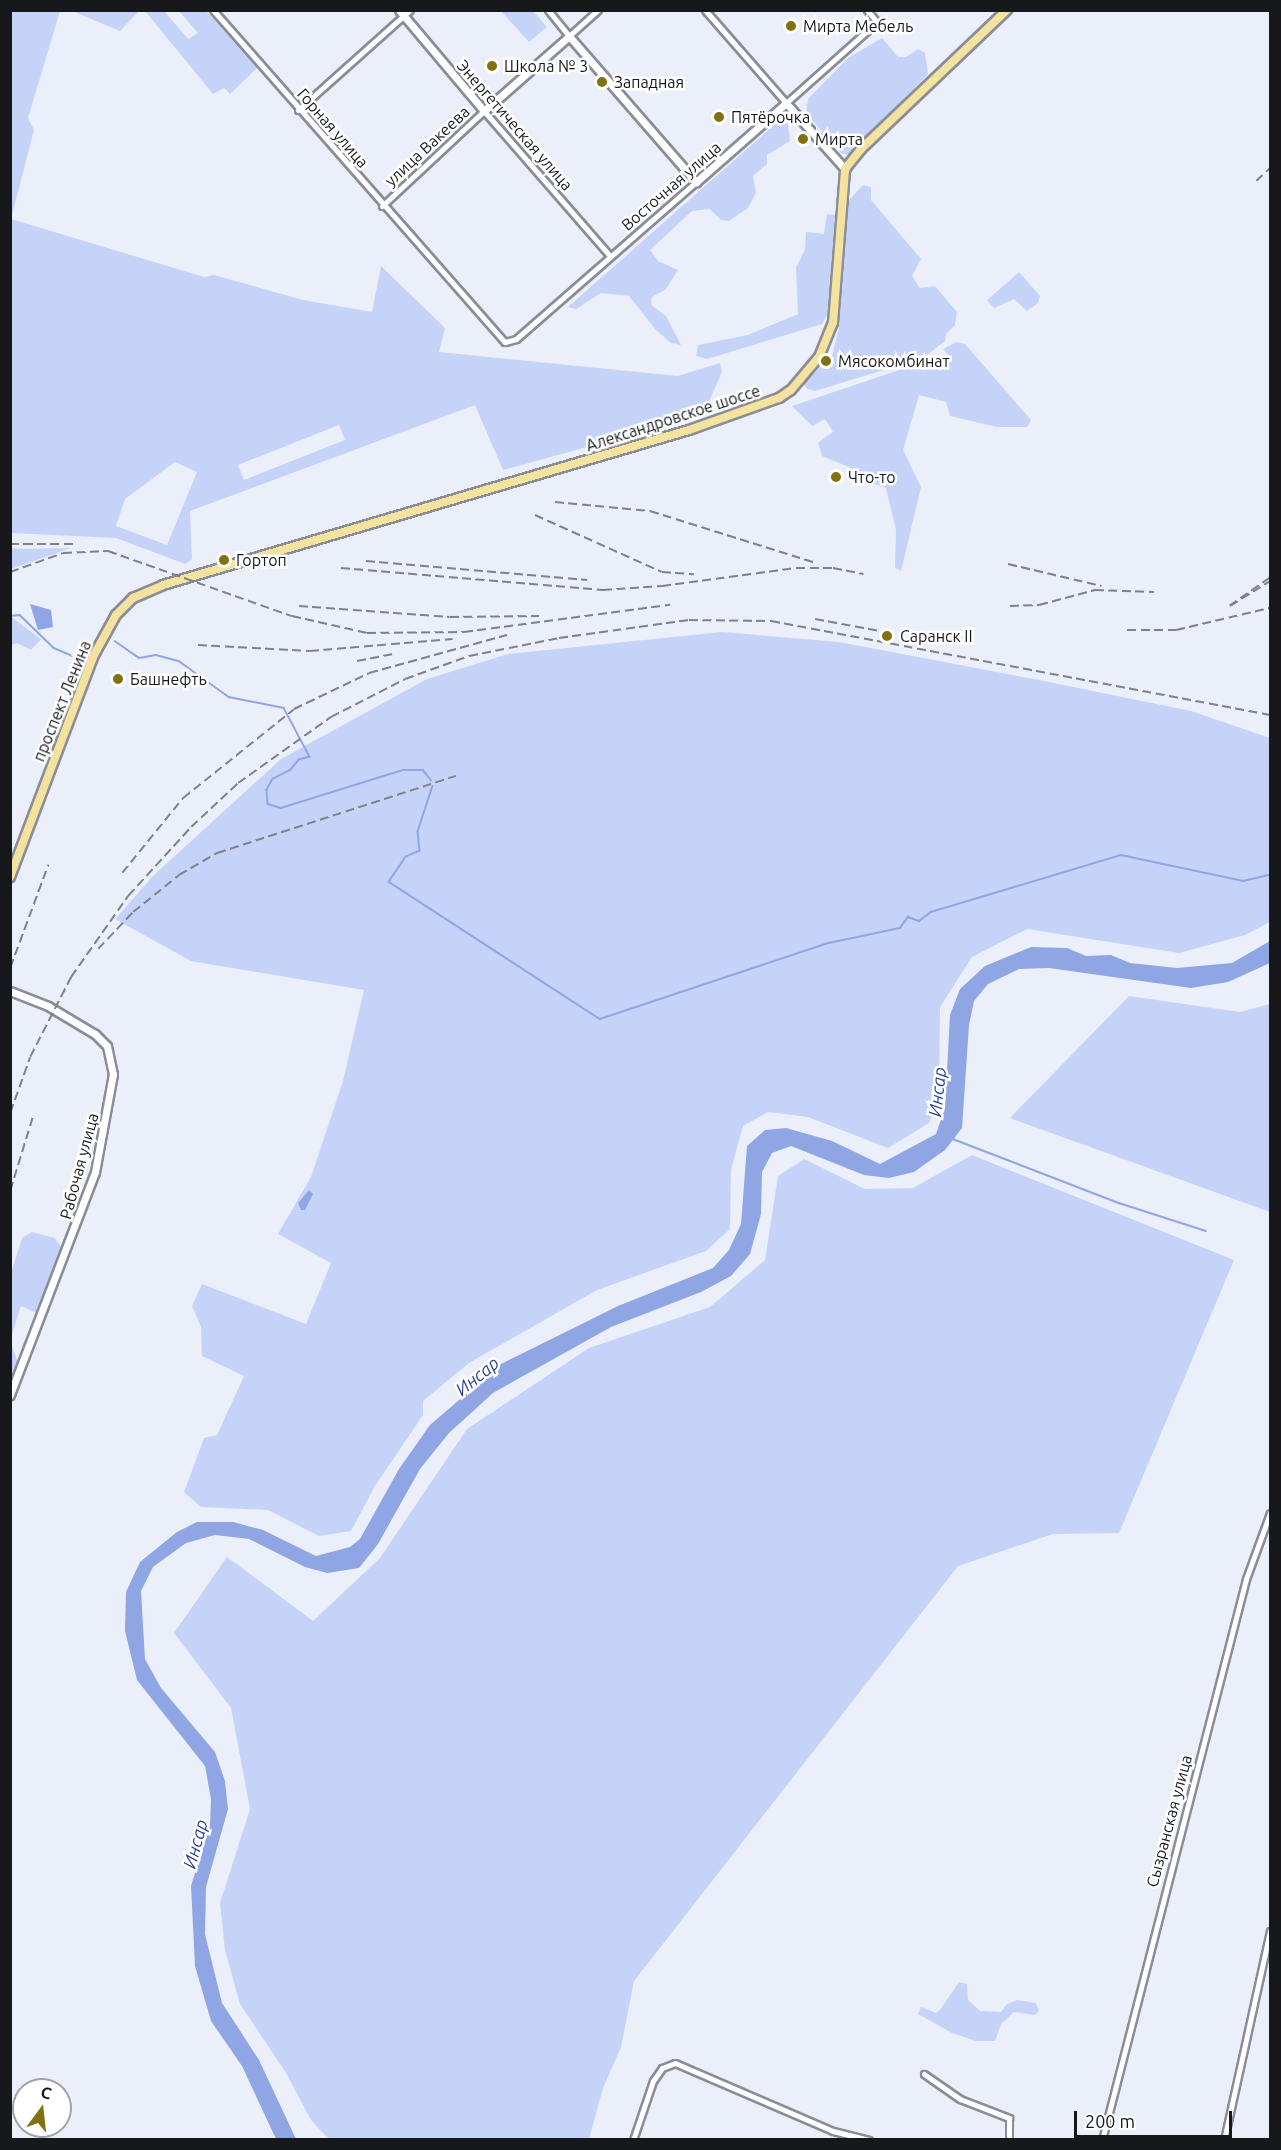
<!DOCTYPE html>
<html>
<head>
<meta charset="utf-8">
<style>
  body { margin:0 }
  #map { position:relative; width:1281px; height:2150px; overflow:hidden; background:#ebeff9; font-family:Ubuntu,sans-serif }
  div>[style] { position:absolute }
  .green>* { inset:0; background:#c6d3f9 }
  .water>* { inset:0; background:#90a5e4 }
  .stream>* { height:1.5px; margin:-0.75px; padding:0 0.75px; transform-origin:0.75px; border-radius:0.75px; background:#90a5e4 }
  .roads { filter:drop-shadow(2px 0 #8a8d97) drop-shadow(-2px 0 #8a8d97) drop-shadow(0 2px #8a8d97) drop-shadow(0 -2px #8a8d97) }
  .street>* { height:5px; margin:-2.5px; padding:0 2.5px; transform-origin:2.5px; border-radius:2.5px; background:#fff }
  .secondary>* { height:7px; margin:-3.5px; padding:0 3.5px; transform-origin:3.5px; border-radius:3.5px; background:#fff }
  .primary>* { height:8px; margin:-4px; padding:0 4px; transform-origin:4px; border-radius:4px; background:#f3e39f }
  .rail>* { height:1.5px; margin-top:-0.75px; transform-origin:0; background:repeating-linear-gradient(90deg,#7e8188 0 9px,transparent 0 13.5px) }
  .dots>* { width:16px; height:16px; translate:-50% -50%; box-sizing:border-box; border:3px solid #fff; border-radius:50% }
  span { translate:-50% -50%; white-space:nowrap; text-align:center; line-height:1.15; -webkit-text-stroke:5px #fff; paint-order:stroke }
  .poi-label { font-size:16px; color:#16181b }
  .left { translate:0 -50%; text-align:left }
  .street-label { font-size:16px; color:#16181b }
  .water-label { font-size:18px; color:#32438e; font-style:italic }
  .frame { position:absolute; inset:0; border:12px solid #16181b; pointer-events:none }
  .north { position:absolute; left:12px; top:2078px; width:60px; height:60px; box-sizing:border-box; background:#fff; border:2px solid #a2a3a4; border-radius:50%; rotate:15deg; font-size:16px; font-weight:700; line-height:24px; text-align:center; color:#16181b }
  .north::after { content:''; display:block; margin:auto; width:21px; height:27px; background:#837010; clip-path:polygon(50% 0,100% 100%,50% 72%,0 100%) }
  .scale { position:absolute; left:1074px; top:2111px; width:158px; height:27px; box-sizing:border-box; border:3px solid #16181b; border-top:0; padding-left:8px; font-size:18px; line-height:21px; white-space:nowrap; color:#16181b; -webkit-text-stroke:4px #fff; paint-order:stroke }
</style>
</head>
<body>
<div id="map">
  <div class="green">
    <div style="clip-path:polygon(evenodd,11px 10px,60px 11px,28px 118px,34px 130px,11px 219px,204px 277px,214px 275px,303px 300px,372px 312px,381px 266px,445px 328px,439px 352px,678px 376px,720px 363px,722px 372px,703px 415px,503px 470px,475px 405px,190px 511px,192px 559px,185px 564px,116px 538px,11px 533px,11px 10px,339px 425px,345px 440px,244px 480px,238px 465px,339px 425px,11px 10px,175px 462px,197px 472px,167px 545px,116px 526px,125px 499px,175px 462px)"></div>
    <div style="clip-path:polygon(72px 11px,139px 10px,139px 11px,120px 31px)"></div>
    <div style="clip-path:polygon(145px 11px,164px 11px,188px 39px,198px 33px,179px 11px,206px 11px,257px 68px,230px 94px,224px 88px,213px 94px)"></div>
    <div style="clip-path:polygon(501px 11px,533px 11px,547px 27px,529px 42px)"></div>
    <div style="clip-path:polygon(882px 38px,898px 57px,906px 57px,918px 49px,925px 53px,928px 74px,848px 155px,841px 153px,806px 113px,808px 99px,848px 58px)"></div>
    <div style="clip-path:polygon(782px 118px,788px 124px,790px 141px,767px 155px,767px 164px,753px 176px,756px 193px,748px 208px,729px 221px,721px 220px,710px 209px,692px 211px,650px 250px,658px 261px,678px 270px,666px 289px,652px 297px,651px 305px,666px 316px,681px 345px,671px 343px,656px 330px,629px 296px,601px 293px,576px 309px,568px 307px)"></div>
    <div style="clip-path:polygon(863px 185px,871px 187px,871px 200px,921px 259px,912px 276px,920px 288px,935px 286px,957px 312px,955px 325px,946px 334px,945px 341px,923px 358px,815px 391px,808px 389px,803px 384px,832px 356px,839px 328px,846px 203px)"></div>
    <div style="clip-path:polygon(827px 214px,835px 215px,833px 261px,828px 313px,822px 324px,707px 359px,696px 356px,698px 345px,748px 335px,798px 314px,796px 267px,805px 250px,806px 232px,824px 234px)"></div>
    <div style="clip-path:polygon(1019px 272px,1040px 296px,1038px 303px,1027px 311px,1014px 299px,994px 308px,987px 300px)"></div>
    <div style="clip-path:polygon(956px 342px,965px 344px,1031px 420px,1027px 427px,997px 427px,950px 416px,946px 402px,919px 395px,903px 450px,921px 487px,901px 571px,895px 568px,896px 530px,886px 488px,863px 480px,854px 469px,822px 456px,818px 443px,833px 432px,825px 419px,812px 426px,792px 406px,929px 360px,940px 371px,952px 360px,943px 349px)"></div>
    <div style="clip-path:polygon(11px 548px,23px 549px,71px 548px,11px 569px)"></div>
    <div style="clip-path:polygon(10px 616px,41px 639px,31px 650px,17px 643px,11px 645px)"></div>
    <div style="clip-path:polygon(722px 632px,839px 642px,1039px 680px,1191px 711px,1270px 738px,1270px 922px,1245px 935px,1179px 953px,1027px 929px,972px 957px,940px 1007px,939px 1094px,929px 1123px,888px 1148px,808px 1117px,768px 1112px,743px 1126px,731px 1170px,730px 1229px,706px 1251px,597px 1290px,469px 1363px,423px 1401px,423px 1415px,375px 1486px,351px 1531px,319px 1536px,268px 1510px,201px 1507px,184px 1492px,204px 1438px,217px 1435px,244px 1376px,202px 1356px,201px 1327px,192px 1306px,202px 1284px,306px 1324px,331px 1263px,278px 1234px,311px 1177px,343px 1081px,364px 990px,191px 961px,115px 919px,154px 875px,281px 759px,427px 679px,508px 654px)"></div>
    <div style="clip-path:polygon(1129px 996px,1240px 1012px,1270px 1004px,1270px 1212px,1010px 1118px)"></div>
    <div style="clip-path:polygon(972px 1155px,1234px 1260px,1119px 1533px,1053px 1534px,958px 1566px,634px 1981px,621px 2047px,603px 2088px,589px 2139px,332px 2140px,325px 2135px,311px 2120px,286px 2073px,240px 2004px,225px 1950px,220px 1903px,250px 1809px,231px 1708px,174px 1633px,227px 1557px,313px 1621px,380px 1558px,467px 1429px,589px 1348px,710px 1307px,765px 1260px,778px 1176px,804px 1159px,865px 1189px,913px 1188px)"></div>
    <div style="clip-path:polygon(32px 1232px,55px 1238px,64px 1251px,39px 1314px,21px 1306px,12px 1334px,10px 1276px,22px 1238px)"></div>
    <div style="clip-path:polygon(11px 1343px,18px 1363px,11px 1384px)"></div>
    <div style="clip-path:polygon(959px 1982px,967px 1984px,968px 2000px,980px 2011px,1001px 2012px,1006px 2005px,1017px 2000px,1036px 2003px,1039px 2011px,1035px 2015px,1014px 2012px,1001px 2024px,995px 2041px,976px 2041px,952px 2033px,918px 2014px,921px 2007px,936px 2013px,940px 2010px)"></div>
  </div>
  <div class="water">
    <div style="clip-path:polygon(30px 604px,51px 610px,53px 627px,38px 630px)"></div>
    <div style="clip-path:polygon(1270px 941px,1270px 963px,1228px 982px,1191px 988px,1049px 968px,1019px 969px,988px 984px,974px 1001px,969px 1025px,962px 1128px,945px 1150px,914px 1172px,889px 1178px,864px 1175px,791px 1146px,772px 1153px,762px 1172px,761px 1214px,750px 1254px,731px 1276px,701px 1292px,611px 1327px,493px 1393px,449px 1433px,420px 1469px,378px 1544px,359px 1568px,327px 1573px,305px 1567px,249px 1539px,215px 1535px,186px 1543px,153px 1567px,141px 1591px,145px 1659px,161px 1688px,215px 1752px,225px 1781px,228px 1809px,206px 1887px,205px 1934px,222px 2003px,259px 2060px,296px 2139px,276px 2139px,242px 2066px,211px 2021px,195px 1966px,191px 1886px,210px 1826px,211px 1799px,205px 1766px,137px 1680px,125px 1631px,126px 1592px,140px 1562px,177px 1532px,197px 1522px,233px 1522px,263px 1530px,316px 1556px,350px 1547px,360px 1539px,399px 1469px,430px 1425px,501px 1364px,618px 1306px,713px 1268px,729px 1250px,741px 1224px,747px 1146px,765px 1130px,786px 1128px,832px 1141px,880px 1164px,936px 1134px,945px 1108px,950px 1015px,960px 989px,985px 966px,1031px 947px,1067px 948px,1086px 956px,1111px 955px,1130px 963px,1177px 968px,1232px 963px)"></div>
    <div style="clip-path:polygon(309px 1190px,313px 1194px,305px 1210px,301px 1210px,298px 1203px)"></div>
  </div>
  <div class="stream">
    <div style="left:10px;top:616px;width:10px;rotate:-6deg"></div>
    <div style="left:20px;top:615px;width:47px;rotate:44.1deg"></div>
    <div style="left:54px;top:648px;width:28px;rotate:23deg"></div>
    <div style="left:115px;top:641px;width:29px;rotate:35deg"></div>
    <div style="left:139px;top:658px;width:17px;rotate:-10deg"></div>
    <div style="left:156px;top:655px;width:24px;rotate:15deg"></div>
    <div style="left:179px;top:661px;width:62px;rotate:35.8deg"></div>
    <div style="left:229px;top:697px;width:56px;rotate:11.3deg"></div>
    <div style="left:284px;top:708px;width:55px;rotate:62deg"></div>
    <div style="left:310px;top:757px;width:11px;rotate:165deg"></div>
    <div style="left:299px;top:760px;width:13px;rotate:129deg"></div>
    <div style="left:291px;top:770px;width:20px;rotate:153deg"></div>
    <div style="left:273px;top:779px;width:13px;rotate:119deg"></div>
    <div style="left:267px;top:790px;width:14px;rotate:86deg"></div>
    <div style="left:268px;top:804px;width:14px;rotate:17deg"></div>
    <div style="left:281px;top:808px;width:128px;rotate:-17.3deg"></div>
    <div style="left:403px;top:770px;width:20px"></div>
    <div style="left:423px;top:770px;width:13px;rotate:51deg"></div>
    <div style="left:433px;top:786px;width:48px;rotate:108.1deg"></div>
    <div style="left:418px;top:832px;width:19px;rotate:84deg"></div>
    <div style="left:420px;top:851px;width:15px;rotate:157deg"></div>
    <div style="left:406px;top:857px;width:30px;rotate:124deg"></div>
    <div style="left:389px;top:882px;width:252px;rotate:33deg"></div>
    <div style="left:600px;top:1019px;width:241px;rotate:-18.4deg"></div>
    <div style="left:829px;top:943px;width:73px;rotate:-11.9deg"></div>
    <div style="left:900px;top:928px;width:14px;rotate:-54deg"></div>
    <div style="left:908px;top:917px;width:12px;rotate:20deg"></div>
    <div style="left:919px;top:921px;width:15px;rotate:-37deg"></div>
    <div style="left:931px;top:912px;width:198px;rotate:-16.7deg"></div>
    <div style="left:1121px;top:855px;width:125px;rotate:12deg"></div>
    <div style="left:1243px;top:881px;width:28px;rotate:-13deg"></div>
    <div style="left:953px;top:1139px;width:178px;rotate:21.1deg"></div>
    <div style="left:1119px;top:1203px;width:91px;rotate:17.8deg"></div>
  </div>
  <div class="roads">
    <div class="street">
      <div style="left:213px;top:10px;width:442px;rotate:48.7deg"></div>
      <div style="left:505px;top:342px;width:11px;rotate:-15deg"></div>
      <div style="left:516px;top:339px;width:239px;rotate:-41.1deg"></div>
      <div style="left:548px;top:10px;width:33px;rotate:51deg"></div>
      <div style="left:569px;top:36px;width:39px;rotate:-42deg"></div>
      <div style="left:705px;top:10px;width:123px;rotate:48.9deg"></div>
      <div style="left:786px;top:103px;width:122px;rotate:-41.7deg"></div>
      <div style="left:877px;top:22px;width:16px;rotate:-130deg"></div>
      <div style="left:298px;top:110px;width:150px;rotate:-41.8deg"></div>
      <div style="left:382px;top:206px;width:139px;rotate:-43deg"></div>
      <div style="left:484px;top:111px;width:192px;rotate:49deg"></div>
      <div style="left:924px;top:2074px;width:44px;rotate:34.8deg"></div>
      <div style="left:960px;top:2099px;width:53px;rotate:21.2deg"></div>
      <div style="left:1009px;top:2118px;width:22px;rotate:90deg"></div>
      <div style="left:633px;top:2140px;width:62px;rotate:-71.3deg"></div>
      <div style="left:653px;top:2081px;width:16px;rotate:-55deg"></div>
      <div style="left:662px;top:2068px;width:14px;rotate:-21deg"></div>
      <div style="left:675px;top:2063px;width:172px;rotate:23.3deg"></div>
      <div style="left:833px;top:2131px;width:37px;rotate:14deg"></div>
      <div style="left:1102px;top:2140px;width:579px;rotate:-75.6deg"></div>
      <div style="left:1246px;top:1579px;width:70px;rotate:-70deg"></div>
      <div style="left:1224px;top:2140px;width:214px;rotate:-77.6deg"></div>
    </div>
    <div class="secondary">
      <div style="left:399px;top:10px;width:132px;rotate:49.9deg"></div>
      <div style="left:484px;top:111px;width:113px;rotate:-41.4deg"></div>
      <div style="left:569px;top:36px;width:194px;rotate:49deg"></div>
      <div style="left:696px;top:182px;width:120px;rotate:-41.3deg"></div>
      <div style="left:786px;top:103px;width:89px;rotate:48.2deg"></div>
      <div style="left:10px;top:991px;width:41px;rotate:21.5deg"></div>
      <div style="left:48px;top:1006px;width:55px;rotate:30.8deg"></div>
      <div style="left:95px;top:1034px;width:17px;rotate:45deg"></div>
      <div style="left:107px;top:1046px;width:29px;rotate:78deg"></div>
      <div style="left:113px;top:1074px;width:100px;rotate:100.4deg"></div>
      <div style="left:95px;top:1172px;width:239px;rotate:110.9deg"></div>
    </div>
    <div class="primary">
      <div style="left:10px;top:877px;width:237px;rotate:-69.3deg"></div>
      <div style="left:94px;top:655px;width:46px;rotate:-61.2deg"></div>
      <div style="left:116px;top:615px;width:24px;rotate:-45deg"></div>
      <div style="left:133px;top:598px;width:33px;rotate:-23deg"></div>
      <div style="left:163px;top:585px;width:548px;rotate:-16.42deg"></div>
      <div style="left:689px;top:430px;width:96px;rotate:-19.6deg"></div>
      <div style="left:779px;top:398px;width:14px;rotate:-34deg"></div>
      <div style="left:791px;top:390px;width:43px;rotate:-49.7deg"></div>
      <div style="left:819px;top:357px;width:37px;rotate:-68deg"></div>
      <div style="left:833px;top:323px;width:154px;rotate:-85.5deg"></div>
      <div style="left:845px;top:169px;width:26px;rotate:-51deg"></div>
      <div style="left:861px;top:149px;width:202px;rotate:-43.6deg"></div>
    </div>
  </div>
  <div class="rail">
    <div style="left:1256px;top:181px;width:19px;rotate:-43deg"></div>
    <div style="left:555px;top:502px;width:95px;rotate:5.4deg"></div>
    <div style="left:650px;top:511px;width:174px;rotate:17.4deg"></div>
    <div style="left:535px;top:515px;width:139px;rotate:24.2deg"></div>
    <div style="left:662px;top:572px;width:32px;rotate:4deg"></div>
    <div style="left:10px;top:544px;width:66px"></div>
    <div style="left:366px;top:561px;width:222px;rotate:4.9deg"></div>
    <div style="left:1008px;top:564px;width:96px;rotate:13.3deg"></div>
    <div style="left:341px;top:568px;width:263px;rotate:4.8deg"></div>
    <div style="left:603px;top:590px;width:59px;rotate:-3.9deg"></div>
    <div style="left:662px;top:586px;width:135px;rotate:-7.7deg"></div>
    <div style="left:796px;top:568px;width:37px"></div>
    <div style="left:833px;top:568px;width:31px;rotate:11deg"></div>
    <div style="left:10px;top:572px;width:56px;rotate:-19.7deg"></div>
    <div style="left:63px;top:553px;width:45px;rotate:-2.5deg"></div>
    <div style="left:108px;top:551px;width:195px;rotate:19.5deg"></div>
    <div style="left:292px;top:616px;width:77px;rotate:12.8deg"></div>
    <div style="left:367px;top:633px;width:97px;rotate:-0.6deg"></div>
    <div style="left:464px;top:632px;width:208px;rotate:-7.5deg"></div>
    <div style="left:1270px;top:578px;width:49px;rotate:145deg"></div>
    <div style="left:1230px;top:606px;width:47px;rotate:-32deg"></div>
    <div style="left:299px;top:606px;width:151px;rotate:4.2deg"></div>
    <div style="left:450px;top:617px;width:89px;rotate:-0.6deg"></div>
    <div style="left:1010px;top:606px;width:29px;rotate:-2deg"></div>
    <div style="left:1039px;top:605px;width:58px;rotate:-15deg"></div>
    <div style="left:1095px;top:590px;width:59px;rotate:1.9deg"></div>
    <div style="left:815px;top:619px;width:66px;rotate:10.5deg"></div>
    <div style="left:1127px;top:630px;width:49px"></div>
    <div style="left:1176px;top:630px;width:97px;rotate:-13.2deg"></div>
    <div style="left:198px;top:645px;width:112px;rotate:3.1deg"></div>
    <div style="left:310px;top:651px;width:143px;rotate:-4.8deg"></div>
    <div style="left:357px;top:661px;width:38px;rotate:-11deg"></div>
    <div style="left:122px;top:873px;width:97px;rotate:-50.9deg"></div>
    <div style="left:183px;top:798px;width:142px;rotate:-38.7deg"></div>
    <div style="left:294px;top:709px;width:83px;rotate:-25.6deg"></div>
    <div style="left:369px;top:673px;width:143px;rotate:-15.4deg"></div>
    <div style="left:98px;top:949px;width:51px;rotate:-46.6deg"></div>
    <div style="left:133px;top:912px;width:59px;rotate:-38.8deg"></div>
    <div style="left:179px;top:875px;width:44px;rotate:-30.1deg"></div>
    <div style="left:217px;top:853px;width:251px;rotate:-17.9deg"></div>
    <div style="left:10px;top:968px;width:110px;rotate:-69.7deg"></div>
    <div style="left:10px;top:1113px;width:59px;rotate:-70.3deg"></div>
    <div style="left:30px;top:1057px;width:90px;rotate:-62.9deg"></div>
    <div style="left:71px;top:977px;width:99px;rotate:-54.9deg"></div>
    <div style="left:128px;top:896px;width:93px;rotate:-47.6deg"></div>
    <div style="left:191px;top:827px;width:64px;rotate:-43.1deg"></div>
    <div style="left:238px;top:783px;width:114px;rotate:-35.4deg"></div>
    <div style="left:331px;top:717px;width:83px;rotate:-27.2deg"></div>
    <div style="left:405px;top:679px;width:68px;rotate:-19.8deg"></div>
    <div style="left:469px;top:656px;width:92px;rotate:-11.3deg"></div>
    <div style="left:559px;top:638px;width:131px;rotate:-7.9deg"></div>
    <div style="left:689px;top:620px;width:82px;rotate:0.7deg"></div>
    <div style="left:771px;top:621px;width:508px;rotate:10.67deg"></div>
    <div style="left:10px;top:1191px;width:78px;rotate:-73deg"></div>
  </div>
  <div class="dots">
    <div style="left:791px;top:26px;background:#837010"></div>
    <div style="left:492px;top:66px;background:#837010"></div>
    <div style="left:602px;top:82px;background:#837010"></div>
    <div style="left:719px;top:117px;background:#837010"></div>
    <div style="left:803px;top:139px;background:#837010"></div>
    <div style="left:826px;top:361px;background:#837010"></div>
    <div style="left:836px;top:477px;background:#837010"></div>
    <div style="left:224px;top:560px;background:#837010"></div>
    <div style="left:887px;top:636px;background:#837010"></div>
    <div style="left:118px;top:679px;background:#837010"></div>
  </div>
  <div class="poi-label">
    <span class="left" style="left:803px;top:26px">Мирта Мебель</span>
    <span class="left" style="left:504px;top:66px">Школа № 3</span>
    <span class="left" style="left:614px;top:82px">Западная</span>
    <span class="left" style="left:731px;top:117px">Пятёрочка</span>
    <span class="left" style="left:815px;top:139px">Мирта</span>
    <span class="left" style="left:838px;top:361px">Мясокомбинат</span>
    <span class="left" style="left:848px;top:477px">Что-то</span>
    <span class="left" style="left:236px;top:560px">Гортоп</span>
    <span class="left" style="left:900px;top:636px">Саранск II</span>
    <span class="left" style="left:130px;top:679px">Башнефть</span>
  </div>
  <div class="street-label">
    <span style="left:515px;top:125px;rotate:49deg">Энергетическая улица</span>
    <span style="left:333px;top:128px;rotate:49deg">Горная улица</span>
    <span style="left:427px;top:146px;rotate:-43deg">улица Вакеева</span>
    <span style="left:671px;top:186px;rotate:-41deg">Восточная улица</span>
    <span style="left:673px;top:418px;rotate:-18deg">Александровское шоссе</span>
    <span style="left:62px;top:701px;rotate:-68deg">проспект Ленина</span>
    <span style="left:79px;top:1166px;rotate:-75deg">Рабочая улица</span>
    <span style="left:1169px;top:1821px;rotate:-75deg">Сызранская улица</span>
  </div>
  <div class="water-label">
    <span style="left:937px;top:1092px;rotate:-84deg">Инсар</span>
    <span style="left:477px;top:1376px;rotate:-39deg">Инсар</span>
    <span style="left:195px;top:1844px;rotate:-75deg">Инсар</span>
  </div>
  <div class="frame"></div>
  <div class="north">С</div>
  <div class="scale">200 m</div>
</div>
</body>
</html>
